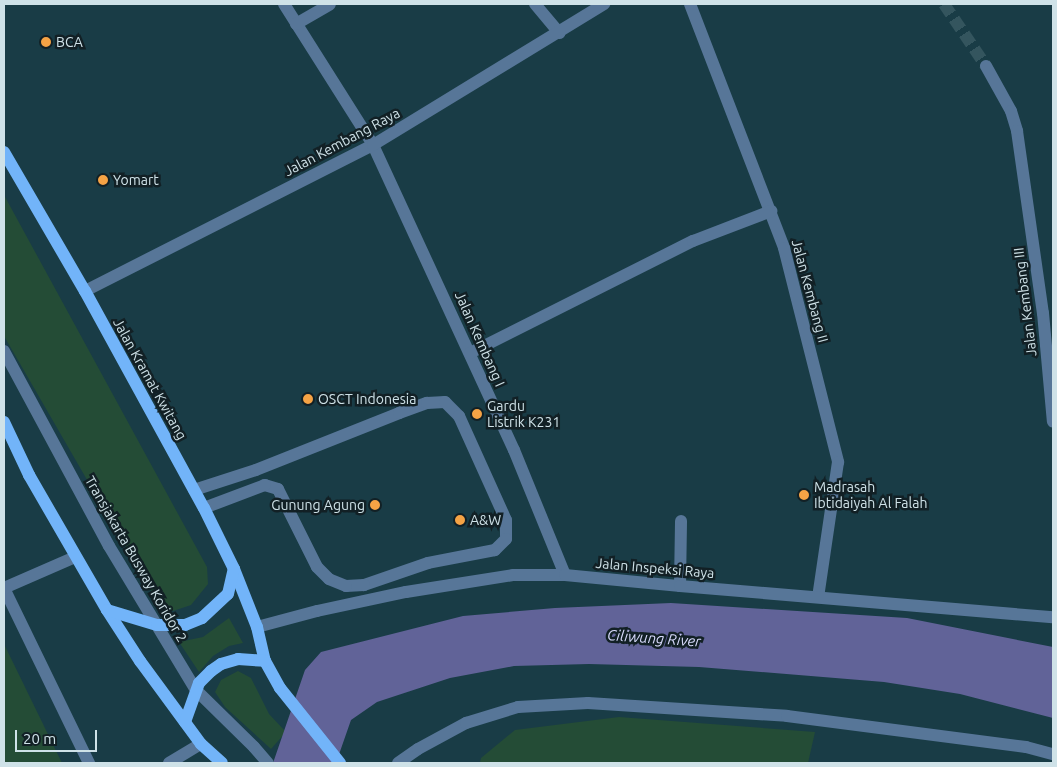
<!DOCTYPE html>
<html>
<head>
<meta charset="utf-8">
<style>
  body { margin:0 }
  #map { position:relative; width:1057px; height:767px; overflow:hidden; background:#193c46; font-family:Ubuntu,sans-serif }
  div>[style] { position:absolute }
  .green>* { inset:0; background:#244c36 }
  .water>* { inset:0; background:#616398 }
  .minor-tunnel>* { height:12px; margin-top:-6px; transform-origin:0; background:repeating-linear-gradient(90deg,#34555e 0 12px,transparent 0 18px) }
  .minor>* { height:12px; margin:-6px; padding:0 6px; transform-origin:6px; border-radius:6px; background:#577698 }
  .major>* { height:12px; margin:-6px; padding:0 6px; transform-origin:6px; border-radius:6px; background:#72b4f9 }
  .dots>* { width:14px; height:14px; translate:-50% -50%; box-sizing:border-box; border:2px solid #122025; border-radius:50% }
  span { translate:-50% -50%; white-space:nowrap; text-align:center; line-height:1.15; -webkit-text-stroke:5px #122025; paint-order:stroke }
  .poi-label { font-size:14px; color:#cfe2e8 }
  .left { translate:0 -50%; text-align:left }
  .right { translate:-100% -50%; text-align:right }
  .street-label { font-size:14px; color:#cfe2e8 }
  .water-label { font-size:15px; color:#d6d9fa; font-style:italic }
  .frame { position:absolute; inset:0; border:5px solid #cfe2e8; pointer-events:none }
  .scale { position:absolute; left:15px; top:730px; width:82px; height:22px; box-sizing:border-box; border:2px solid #cfe2e8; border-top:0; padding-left:6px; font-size:15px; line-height:18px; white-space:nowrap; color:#cfe2e8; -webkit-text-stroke:4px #122025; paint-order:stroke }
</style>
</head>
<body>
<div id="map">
  <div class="green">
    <div style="clip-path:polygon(4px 195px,207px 567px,208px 584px,191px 605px,173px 611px,157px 601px,4px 336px)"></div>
    <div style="clip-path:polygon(229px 618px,243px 643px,229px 646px,213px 656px,199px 672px,179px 642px,203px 637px)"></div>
    <div style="clip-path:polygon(4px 644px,62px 763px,4px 763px)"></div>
    <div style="clip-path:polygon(238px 671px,251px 678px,269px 714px,286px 732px,271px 749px,225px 707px,215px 692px,221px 680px)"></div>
    <div style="clip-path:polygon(619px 717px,815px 732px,808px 763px,480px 763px,481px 758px,515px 730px)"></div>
  </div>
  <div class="water">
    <div style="clip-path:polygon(671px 603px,907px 618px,1053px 647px,1053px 718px,960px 694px,884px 682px,699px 667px,589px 664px,514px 666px,450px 678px,377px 702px,351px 720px,336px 763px,273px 763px,305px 670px,321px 652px,463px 616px,555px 608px)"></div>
  </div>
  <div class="minor-tunnel">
    <div style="left:944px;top:4px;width:75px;rotate:55.9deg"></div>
  </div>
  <div class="minor">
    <div style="left:284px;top:4px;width:167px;rotate:57.7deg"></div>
    <div style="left:373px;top:145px;width:336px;rotate:65.2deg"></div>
    <div style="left:514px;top:450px;width:135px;rotate:67.8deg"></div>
    <div style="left:535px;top:4px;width:38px;rotate:50deg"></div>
    <div style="left:690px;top:4px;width:261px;rotate:68.9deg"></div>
    <div style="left:784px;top:248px;width:221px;rotate:75.8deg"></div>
    <div style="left:838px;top:462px;width:136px;rotate:98.4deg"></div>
    <div style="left:296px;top:24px;width:39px;rotate:-30deg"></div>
    <div style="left:986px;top:66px;width:51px;rotate:60.9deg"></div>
    <div style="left:1011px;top:111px;width:21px;rotate:73deg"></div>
    <div style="left:1017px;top:131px;width:184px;rotate:81.9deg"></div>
    <div style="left:1043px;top:313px;width:109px;rotate:84.8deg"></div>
    <div style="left:85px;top:291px;width:323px;rotate:-26.9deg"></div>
    <div style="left:373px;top:145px;width:271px;rotate:-31.4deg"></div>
    <div style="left:4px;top:351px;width:221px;rotate:61.7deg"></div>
    <div style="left:109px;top:546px;width:168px;rotate:58.9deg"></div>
    <div style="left:196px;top:690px;width:81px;rotate:44.5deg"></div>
    <div style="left:254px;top:747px;width:21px;rotate:49deg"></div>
    <div style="left:470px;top:353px;width:250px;rotate:-26.7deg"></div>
    <div style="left:693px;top:241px;width:84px;rotate:-21deg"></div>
    <div style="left:194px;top:490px;width:65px;rotate:-17.9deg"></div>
    <div style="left:256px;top:470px;width:154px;rotate:-21.7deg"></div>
    <div style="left:399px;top:413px;width:30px;rotate:-20deg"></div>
    <div style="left:427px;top:403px;width:18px;rotate:-3deg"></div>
    <div style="left:445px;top:402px;width:20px;rotate:45deg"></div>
    <div style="left:459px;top:416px;width:114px;rotate:65.7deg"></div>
    <div style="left:506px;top:520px;width:19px;rotate:90deg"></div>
    <div style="left:506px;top:539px;width:16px;rotate:135deg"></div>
    <div style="left:495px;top:550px;width:68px;rotate:169deg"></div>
    <div style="left:428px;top:563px;width:68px;rotate:161deg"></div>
    <div style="left:364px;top:585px;width:18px;rotate:177deg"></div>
    <div style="left:346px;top:586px;width:18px;rotate:-158deg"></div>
    <div style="left:329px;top:579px;width:17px;rotate:-135deg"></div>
    <div style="left:317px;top:567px;width:87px;rotate:-116.6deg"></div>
    <div style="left:278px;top:489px;width:14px;rotate:-163deg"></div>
    <div style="left:265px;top:485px;width:65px;rotate:159.3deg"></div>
    <div style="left:680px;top:586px;width:65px;rotate:-89.1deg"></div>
    <div style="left:4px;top:588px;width:195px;rotate:64.1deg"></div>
    <div style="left:4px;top:588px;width:77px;rotate:-23.6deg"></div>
    <div style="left:257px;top:627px;width:62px;rotate:-14.9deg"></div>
    <div style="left:317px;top:611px;width:91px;rotate:-12.1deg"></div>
    <div style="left:406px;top:592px;width:108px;rotate:-9deg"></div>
    <div style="left:513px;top:575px;width:52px"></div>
    <div style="left:565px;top:575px;width:116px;rotate:5.5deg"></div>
    <div style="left:680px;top:586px;width:374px;rotate:4.8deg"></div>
    <div style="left:169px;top:763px;width:37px;rotate:-31deg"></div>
    <div style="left:398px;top:763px;width:24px;rotate:-35deg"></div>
    <div style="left:418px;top:749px;width:55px;rotate:-28.4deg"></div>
    <div style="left:466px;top:723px;width:54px;rotate:-17.1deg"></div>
    <div style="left:518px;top:707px;width:70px;rotate:-3.3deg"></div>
    <div style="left:588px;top:703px;width:199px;rotate:3.7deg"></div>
    <div style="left:787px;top:716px;width:241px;rotate:7.4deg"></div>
    <div style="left:1026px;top:747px;width:28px;rotate:15deg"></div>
  </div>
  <div class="major">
    <div style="left:4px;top:152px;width:161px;rotate:59.8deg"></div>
    <div style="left:85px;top:291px;width:247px;rotate:61.3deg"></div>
    <div style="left:204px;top:508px;width:68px;rotate:63.8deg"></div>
    <div style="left:234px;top:569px;width:62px;rotate:68.4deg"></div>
    <div style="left:257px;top:627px;width:35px;rotate:77deg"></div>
    <div style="left:265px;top:661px;width:31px;rotate:61deg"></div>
    <div style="left:280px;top:688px;width:96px;rotate:51.3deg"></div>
    <div style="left:4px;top:422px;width:59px;rotate:64.7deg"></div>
    <div style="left:29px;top:475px;width:156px;rotate:60deg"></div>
    <div style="left:107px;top:610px;width:61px;rotate:57.1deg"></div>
    <div style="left:140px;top:661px;width:103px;rotate:53.7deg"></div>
    <div style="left:201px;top:744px;width:28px;rotate:42deg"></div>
    <div style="left:107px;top:610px;width:52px;rotate:16.7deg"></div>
    <div style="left:157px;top:625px;width:28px"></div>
    <div style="left:185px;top:625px;width:18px;rotate:-22deg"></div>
    <div style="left:202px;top:618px;width:35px;rotate:-43deg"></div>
    <div style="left:228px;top:594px;width:26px;rotate:-77deg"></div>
    <div style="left:185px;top:722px;width:41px;rotate:-70.3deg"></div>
    <div style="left:199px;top:683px;width:17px;rotate:-45deg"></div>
    <div style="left:211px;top:671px;width:12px;rotate:-35deg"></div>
    <div style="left:221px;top:664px;width:18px;rotate:-16deg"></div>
    <div style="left:238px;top:659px;width:27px;rotate:4deg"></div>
  </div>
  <div class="dots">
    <div style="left:46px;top:42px;background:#f5a345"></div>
    <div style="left:103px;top:180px;background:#f5a345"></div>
    <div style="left:308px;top:399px;background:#f5a345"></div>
    <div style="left:477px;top:414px;background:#f5a345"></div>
    <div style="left:804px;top:495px;background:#f5a345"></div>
    <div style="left:375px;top:505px;background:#f5a345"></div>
    <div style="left:460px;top:520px;background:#f5a345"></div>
  </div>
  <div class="poi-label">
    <span class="left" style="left:56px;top:42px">BCA</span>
    <span class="left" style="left:113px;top:180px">Yomart</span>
    <span class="left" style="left:318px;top:399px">OSCT Indonesia</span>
    <span class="left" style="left:487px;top:414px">Gardu<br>Listrik K231</span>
    <span class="left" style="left:814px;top:495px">Madrasah<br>Ibtidaiyah Al Falah</span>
    <span class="right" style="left:365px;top:505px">Gunung Agung</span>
    <span class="left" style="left:470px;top:520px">A&amp;W</span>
  </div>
  <div class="street-label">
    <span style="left:342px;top:142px;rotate:-28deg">Jalan Kembang Raya</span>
    <span style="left:810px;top:291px;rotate:75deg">Jalan Kembang II</span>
    <span style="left:1025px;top:302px;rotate:-97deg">Jalan Kembang III</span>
    <span style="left:480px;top:339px;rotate:66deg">Jalan Kembang I</span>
    <span style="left:150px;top:379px;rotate:61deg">Jalan Kramat Kwitang</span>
    <span style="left:136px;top:559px;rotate:60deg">Transjakarta Busway Koridor 2</span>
    <span style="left:655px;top:568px;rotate:5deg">Jalan Inspeksi Raya</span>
  </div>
  <div class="water-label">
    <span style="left:654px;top:638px;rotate:4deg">Ciliwung River</span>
  </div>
  <div class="frame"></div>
  <div class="scale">20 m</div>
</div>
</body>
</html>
